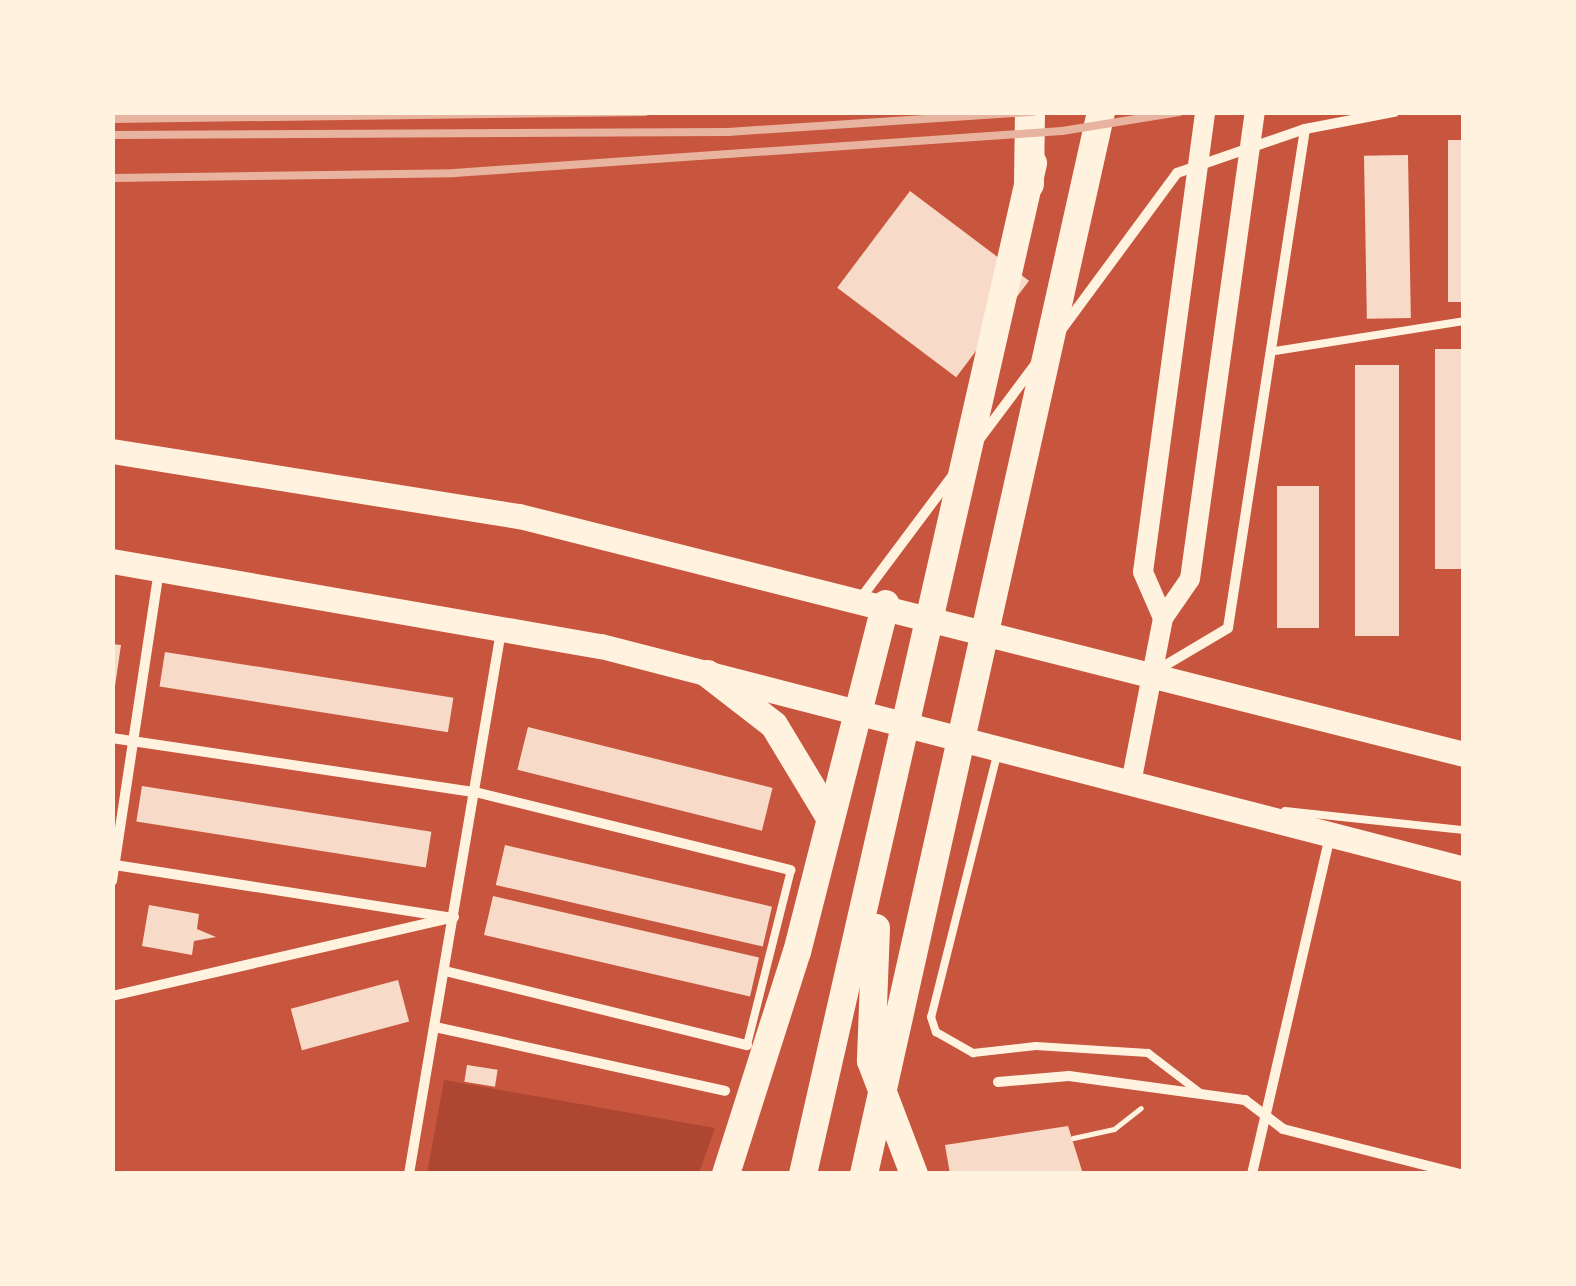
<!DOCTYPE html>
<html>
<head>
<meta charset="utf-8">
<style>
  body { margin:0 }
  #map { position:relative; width:1576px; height:1286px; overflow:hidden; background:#c8553d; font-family:Karla,sans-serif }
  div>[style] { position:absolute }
  .green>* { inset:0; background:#ae4732 }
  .building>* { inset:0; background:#f7dbc8; transform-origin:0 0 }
  .path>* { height:5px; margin:-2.5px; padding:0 2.5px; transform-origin:2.5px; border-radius:2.5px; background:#fff3e0 }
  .service>* { height:8px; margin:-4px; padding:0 4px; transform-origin:4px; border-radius:4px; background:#fff3e0 }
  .minor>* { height:10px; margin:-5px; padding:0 5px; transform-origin:5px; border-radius:5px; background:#fff3e0 }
  .secondary>* { height:20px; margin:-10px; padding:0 10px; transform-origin:10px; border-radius:10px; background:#fff3e0 }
  .primary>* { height:25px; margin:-12.5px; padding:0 12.5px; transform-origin:12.5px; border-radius:12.5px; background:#fff3e0 }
  .trunk>* { height:28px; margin:-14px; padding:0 14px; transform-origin:14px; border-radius:14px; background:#fff3e0 }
  .motorway>* { height:30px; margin:-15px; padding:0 15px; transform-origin:15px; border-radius:15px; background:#fff3e0 }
  .rail>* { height:8px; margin:-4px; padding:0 4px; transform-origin:4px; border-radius:4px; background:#e9b49f }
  span { translate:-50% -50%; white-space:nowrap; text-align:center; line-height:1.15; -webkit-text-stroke:8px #fff3e0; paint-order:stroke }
  .frame { position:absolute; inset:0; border:115px solid #fff3e0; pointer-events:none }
</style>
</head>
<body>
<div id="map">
  <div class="green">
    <div style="clip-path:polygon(444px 1080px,715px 1128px,699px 1173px,427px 1173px)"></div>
  </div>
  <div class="building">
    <div style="left:1448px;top:140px;width:16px;height:162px"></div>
    <div style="left:1408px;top:155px;width:163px;height:44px;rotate:89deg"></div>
    <div style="left:910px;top:191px;width:149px;height:121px;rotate:37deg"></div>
    <div style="left:1464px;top:349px;width:220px;height:29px;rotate:90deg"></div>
    <div style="left:1355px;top:365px;width:44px;height:271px"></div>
    <div style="left:1277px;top:486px;width:42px;height:142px"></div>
    <div style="clip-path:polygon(112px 644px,121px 645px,115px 686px,112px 686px)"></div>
    <div style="left:165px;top:652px;width:292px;height:35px;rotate:9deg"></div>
    <div style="left:528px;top:727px;width:252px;height:44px;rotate:14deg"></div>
    <div style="left:142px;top:786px;width:293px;height:36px;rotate:9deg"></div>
    <div style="left:505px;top:845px;width:274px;height:41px;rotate:13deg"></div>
    <div style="left:493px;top:896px;width:273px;height:40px;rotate:13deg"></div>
    <div style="clip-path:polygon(149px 905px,199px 914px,197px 929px,216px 937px,194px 941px,192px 955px,142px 946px)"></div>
    <div style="left:398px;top:980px;width:43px;height:111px;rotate:75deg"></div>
    <div style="left:467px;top:1065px;width:31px;height:17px;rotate:9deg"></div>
    <div style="clip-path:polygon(1068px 1126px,1083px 1174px,950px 1174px,945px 1145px)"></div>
  </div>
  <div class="path">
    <div style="left:1073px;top:1138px;width:42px;rotate:-12.4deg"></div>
    <div style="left:1114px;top:1129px;width:34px;rotate:-38deg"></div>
  </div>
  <div class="service">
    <div style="left:1275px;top:351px;width:191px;rotate:-9deg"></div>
    <div style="left:998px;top:751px;width:274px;rotate:104.1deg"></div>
    <div style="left:931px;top:1017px;width:16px;rotate:72deg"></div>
    <div style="left:936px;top:1032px;width:43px;rotate:29.6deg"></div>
    <div style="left:973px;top:1053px;width:63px;rotate:-6.3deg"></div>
    <div style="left:1036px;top:1046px;width:112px;rotate:3.6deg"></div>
    <div style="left:1148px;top:1053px;width:64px;rotate:37.4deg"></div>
    <div style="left:1285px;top:811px;width:180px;rotate:6.1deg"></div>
    <div style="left:747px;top:1045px;width:180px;rotate:-75.9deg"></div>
  </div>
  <div class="minor">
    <div style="left:1062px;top:329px;width:194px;rotate:-53.6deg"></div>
    <div style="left:1177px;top:173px;width:135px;rotate:-19deg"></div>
    <div style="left:1305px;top:129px;width:91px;rotate:-10.8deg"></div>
    <div style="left:978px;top:441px;width:99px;rotate:-53.2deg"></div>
    <div style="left:861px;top:598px;width:154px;rotate:-53.2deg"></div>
    <div style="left:1154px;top:672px;width:86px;rotate:-30.7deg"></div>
    <div style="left:1228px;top:628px;width:505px;rotate:-81.23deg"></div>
    <div style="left:112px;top:738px;width:367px;rotate:8.5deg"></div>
    <div style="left:475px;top:792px;width:325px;rotate:13.9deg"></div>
    <div style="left:115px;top:865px;width:337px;rotate:8.9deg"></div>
    <div style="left:112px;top:881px;width:316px;rotate:-81.4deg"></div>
    <div style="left:445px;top:971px;width:311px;rotate:13.8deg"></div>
    <div style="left:112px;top:996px;width:351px;rotate:-13deg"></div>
    <div style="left:435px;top:1027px;width:297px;rotate:12.4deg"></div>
    <div style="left:998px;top:1082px;width:71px;rotate:-4.8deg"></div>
    <div style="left:1069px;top:1076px;width:178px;rotate:7.8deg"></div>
    <div style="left:1245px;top:1100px;width:48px;rotate:37.3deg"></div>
    <div style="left:1283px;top:1129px;width:182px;rotate:14.3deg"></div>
    <div style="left:409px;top:1174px;width:551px;rotate:-80.38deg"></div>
    <div style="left:1252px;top:1174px;width:348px;rotate:-77deg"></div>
  </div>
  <div class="secondary">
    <div style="left:1163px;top:618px;width:50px;rotate:-113.5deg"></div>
    <div style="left:1143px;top:572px;width:464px;rotate:-82.3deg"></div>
    <div style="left:1131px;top:783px;width:168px;rotate:-79deg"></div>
    <div style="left:1163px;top:618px;width:47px;rotate:-55.3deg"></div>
    <div style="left:1190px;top:579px;width:472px;rotate:-82.1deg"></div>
  </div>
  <div class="primary">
    <div style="left:112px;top:451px;width:412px;rotate:9.1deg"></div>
    <div style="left:519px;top:516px;width:975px;rotate:14.14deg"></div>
    <div style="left:112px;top:561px;width:496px;rotate:9.9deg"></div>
    <div style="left:601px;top:646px;width:891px;rotate:14.49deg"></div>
  </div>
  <div class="trunk">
    <div style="left:708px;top:674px;width:83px;rotate:37.7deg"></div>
    <div style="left:774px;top:725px;width:109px;rotate:58.9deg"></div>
    <div style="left:876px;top:928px;width:133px;rotate:92.2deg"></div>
    <div style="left:871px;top:1061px;width:121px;rotate:69.2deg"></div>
    <div style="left:726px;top:1174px;width:233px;rotate:-72.3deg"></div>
    <div style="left:797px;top:952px;width:359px;rotate:-75.7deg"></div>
    <div style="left:803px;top:1174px;width:1037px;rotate:-77.18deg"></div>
    <div style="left:864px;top:1174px;width:1088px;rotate:-77.42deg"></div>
  </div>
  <div class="motorway">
    <div style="left:1029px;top:184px;width:72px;rotate:-89.2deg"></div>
  </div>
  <div class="rail">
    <div style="left:112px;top:119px;width:533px;rotate:-0.75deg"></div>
    <div style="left:112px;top:135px;width:616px;rotate:-0.28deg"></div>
    <div style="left:728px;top:132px;width:306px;rotate:-3.8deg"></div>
    <div style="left:112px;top:178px;width:342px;rotate:-0.8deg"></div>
    <div style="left:454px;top:173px;width:609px;rotate:-3.95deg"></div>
    <div style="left:1062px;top:131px;width:119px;rotate:-9.2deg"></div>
  </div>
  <div class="frame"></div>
</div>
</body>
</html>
